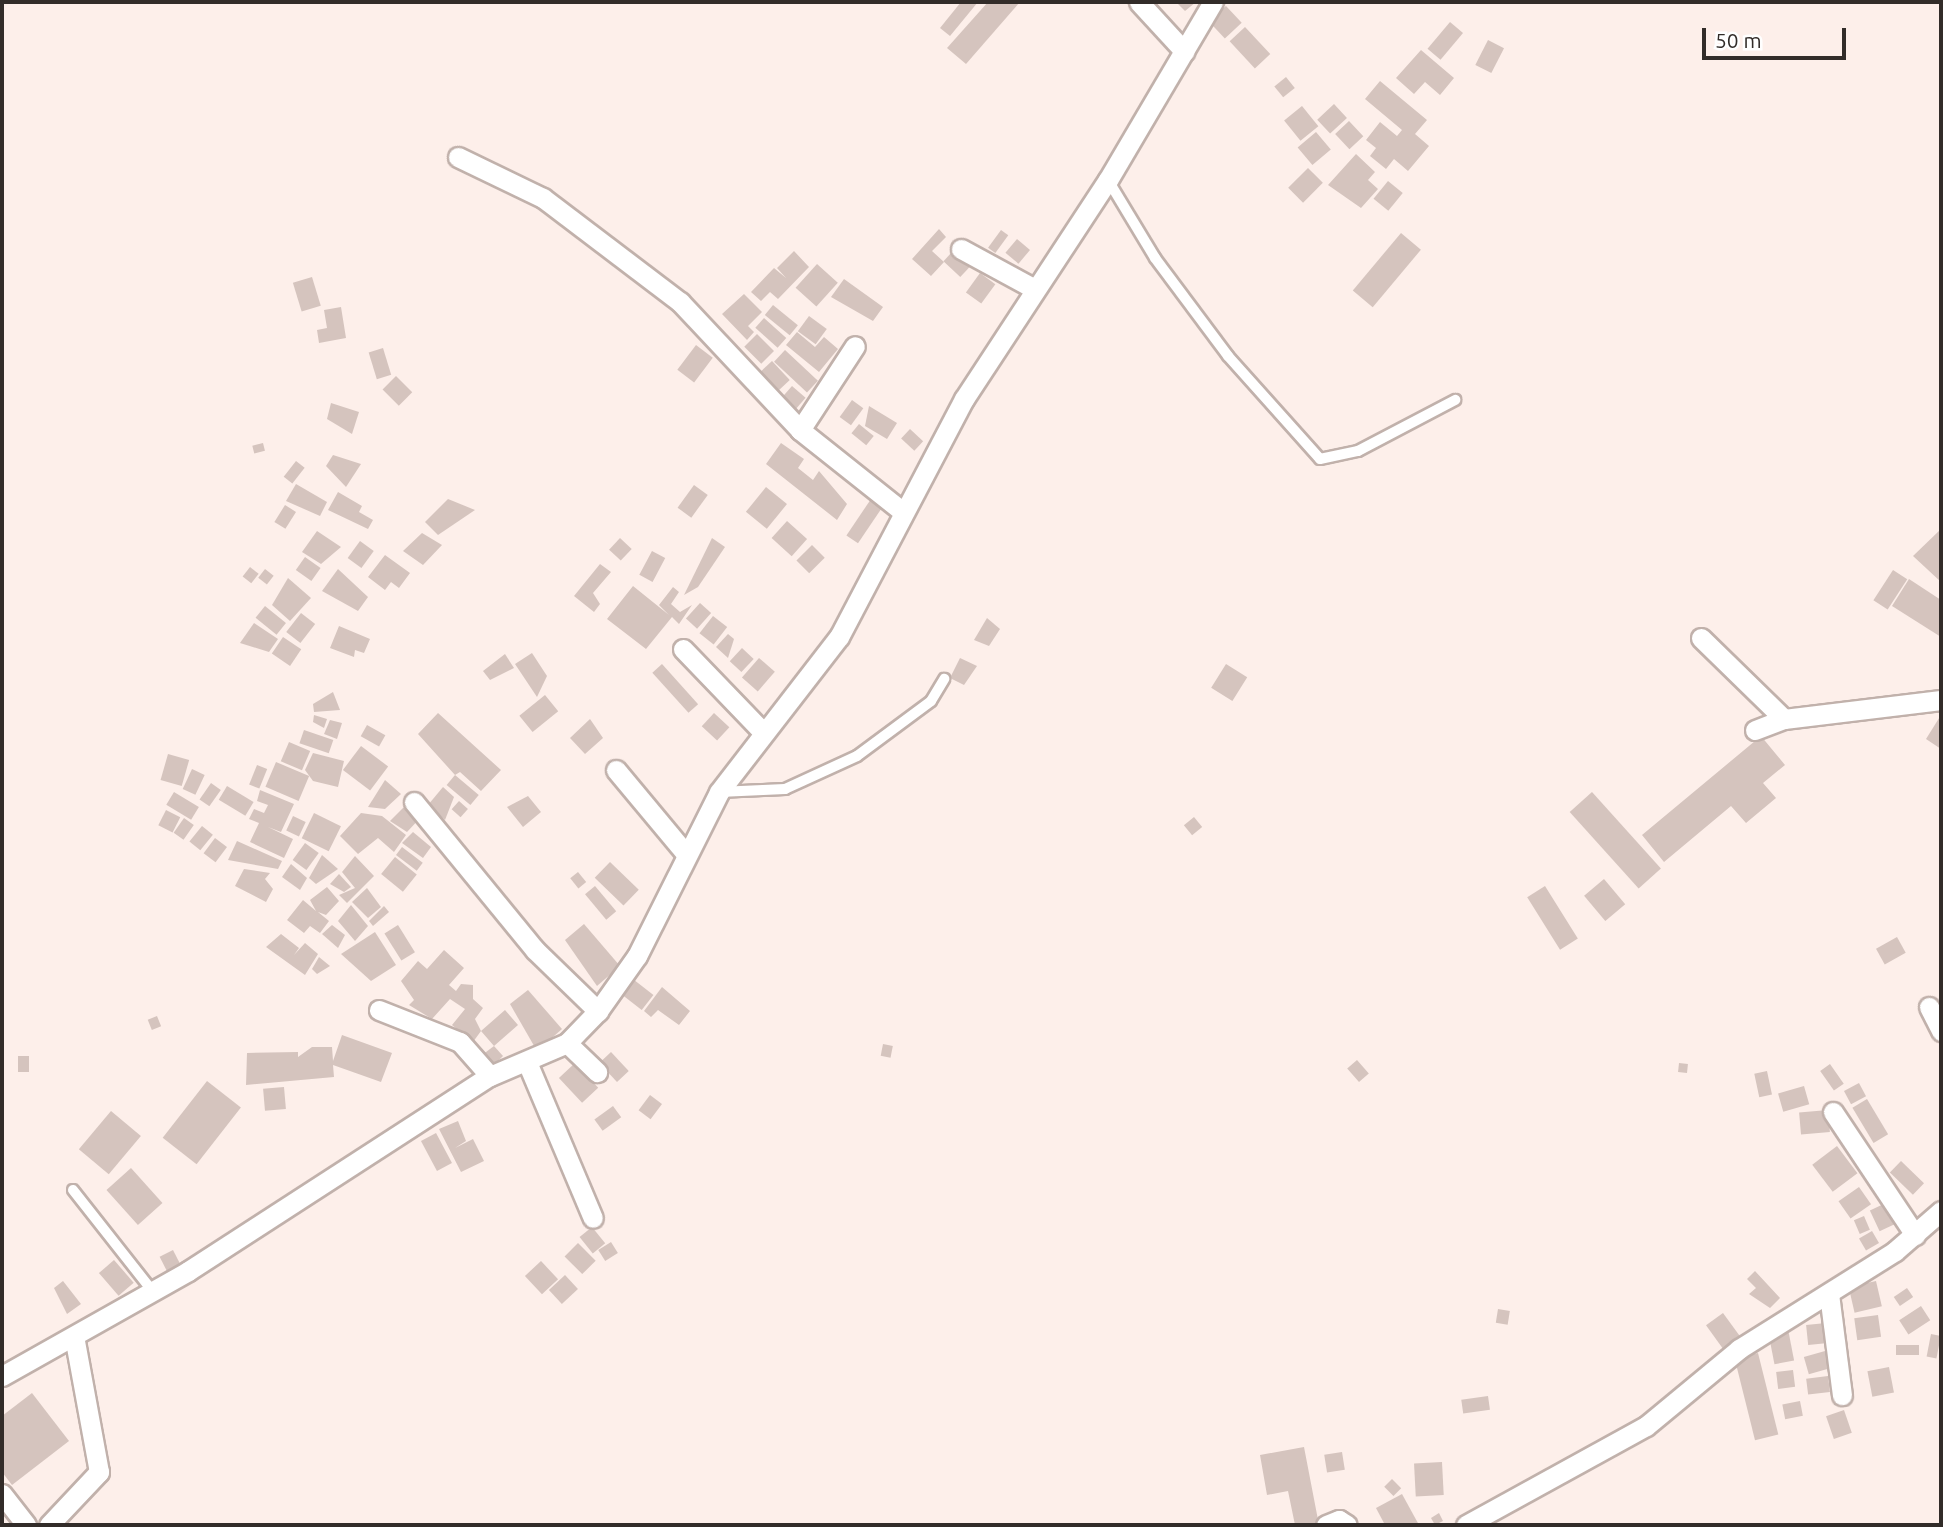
<!DOCTYPE html>
<html>
<head>
<meta charset="utf-8">
<style>
  body { margin:0 }
  #map { position:relative; width:1943px; height:1527px; overflow:hidden; background:#fdefea; font-family:Ubuntu,sans-serif }
  div>[style] { position:absolute }
  .building>* { inset:0; background:#d5c4be; transform-origin:0 0 }
  .roads { filter:drop-shadow(2px 0 #c1b1ab) drop-shadow(-2px 0 #c1b1ab) drop-shadow(0 2px #c1b1ab) drop-shadow(0 -2px #c1b1ab) }
  .lane>* { height:10px; margin:-5px; padding:0 5px; transform-origin:5px; border-radius:5px; background:#fff }
  .street>* { height:19px; margin:-9.5px; padding:0 9.5px; transform-origin:9.5px; border-radius:9.5px; background:#fff }
  span { translate:-50% -50%; white-space:nowrap; text-align:center; line-height:1.15; -webkit-text-stroke:6px #fff; paint-order:stroke }
  .frame { position:absolute; inset:0; border:4px solid #322c29; pointer-events:none }
  .scale { position:absolute; left:1702px; top:28px; width:144px; height:32px; box-sizing:border-box; border:4px solid #322c29; border-top:0; padding-left:9px; font-size:21px; line-height:24px; white-space:nowrap; color:#322c29; -webkit-text-stroke:5px #fff; paint-order:stroke }
</style>
</head>
<body>
<div id="map">
  <div class="building">
    <div style="clip-path:polygon(961px 2px,978px 2px,950px 36px,940px 28px)"></div>
    <div style="clip-path:polygon(988px 2px,1020px 2px,966px 64px,947px 48px)"></div>
    <div style="clip-path:polygon(1176px 2px,1196px 2px,1185px 11px)"></div>
    <div style="left:1226px;top:6px;width:23px;height:23px;rotate:47deg"></div>
    <div style="left:1450px;top:22px;width:17px;height:35px;rotate:40deg"></div>
    <div style="left:1245px;top:27px;width:37px;height:21px;rotate:47deg"></div>
    <div style="left:1488px;top:40px;width:18px;height:28px;rotate:27deg"></div>
    <div style="clip-path:polygon(1421px 50px,1454px 78px,1440px 95px,1425px 82px,1414px 94px,1396px 78px)"></div>
    <div style="left:1286px;top:77px;width:14px;height:15px;rotate:51deg"></div>
    <div style="clip-path:polygon(1380px 81px,1427px 120px,1415px 134px,1429px 146px,1408px 171px,1394px 159px,1386px 169px,1370px 156px,1376px 148px,1366px 140px,1380px 122px,1397px 136px,1402px 130px,1365px 99px)"></div>
    <div style="left:1334px;top:104px;width:19px;height:23px;rotate:47deg"></div>
    <div style="left:1302px;top:106px;width:26px;height:23px;rotate:51deg"></div>
    <div style="left:1349px;top:121px;width:21px;height:19px;rotate:47deg"></div>
    <div style="left:1316px;top:132px;width:23px;height:24px;rotate:50deg"></div>
    <div style="clip-path:polygon(1356px 154px,1375px 172px,1368px 180px,1378px 189px,1361px 208px,1328px 185px)"></div>
    <div style="left:1308px;top:168px;width:21px;height:28px;rotate:45deg"></div>
    <div style="left:1388px;top:181px;width:19px;height:23px;rotate:39deg"></div>
    <div style="clip-path:polygon(939px 229px,946px 237px,932px 251px,944px 262px,931px 276px,912px 259px)"></div>
    <div style="left:1001px;top:230px;width:9px;height:22px;rotate:36deg"></div>
    <div style="left:1401px;top:233px;width:26px;height:75px;rotate:40deg"></div>
    <div style="left:1017px;top:239px;width:17px;height:18px;rotate:40deg"></div>
    <div style="clip-path:polygon(794px 251px,809px 267px,778px 299px,770px 292px,761px 301px,751px 292px,774px 268px,786px 278px,777px 268px)"></div>
    <div style="left:953px;top:251px;width:23px;height:14px;rotate:43deg"></div>
    <div style="left:817px;top:264px;width:28px;height:32px;rotate:42deg"></div>
    <div style="left:980px;top:273px;width:19px;height:24px;rotate:36deg"></div>
    <div style="left:312px;top:277px;width:30px;height:20px;rotate:73deg"></div>
    <div style="clip-path:polygon(844px 279px,883px 307px,873px 321px,831px 297px)"></div>
    <div style="clip-path:polygon(744px 294px,762px 312px,748px 326px,754px 332px,747px 340px,722px 314px)"></div>
    <div style="left:773px;top:305px;width:32px;height:13px;rotate:39deg"></div>
    <div style="clip-path:polygon(341px 307px,346px 338px,319px 343px,317px 330px,327px 328px,324px 310px)"></div>
    <div style="left:809px;top:316px;width:22px;height:19px;rotate:36deg"></div>
    <div style="left:764px;top:318px;width:30px;height:13px;rotate:42deg"></div>
    <div style="clip-path:polygon(797px 332px,815px 347px,824px 337px,838px 349px,819px 372px,786px 345px)"></div>
    <div style="left:757px;top:334px;width:24px;height:18px;rotate:45deg"></div>
    <div style="left:696px;top:345px;width:21px;height:31px;rotate:37deg"></div>
    <div style="left:383px;top:348px;width:28px;height:15px;rotate:73deg"></div>
    <div style="left:785px;top:350px;width:45px;height:16px;rotate:43deg"></div>
    <div style="left:772px;top:361px;width:26px;height:16px;rotate:47deg"></div>
    <div style="left:396px;top:376px;width:23px;height:19px;rotate:45deg"></div>
    <div style="left:792px;top:386px;width:18px;height:20px;rotate:41deg"></div>
    <div style="left:852px;top:400px;width:14px;height:21px;rotate:36deg"></div>
    <div style="clip-path:polygon(331px 403px,359px 412px,352px 434px,327px 419px)"></div>
    <div style="clip-path:polygon(869px 406px,897px 423px,887px 439px,865px 426px)"></div>
    <div style="left:859px;top:424px;width:19px;height:12px;rotate:39deg"></div>
    <div style="left:910px;top:429px;width:18px;height:13px;rotate:43deg"></div>
    <div style="left:263px;top:443px;width:8px;height:11px;rotate:76deg"></div>
    <div style="clip-path:polygon(781px 443px,804px 459px,798px 468px,813px 480px,819px 471px,847px 504px,837px 520px,766px 464px)"></div>
    <div style="clip-path:polygon(333px 455px,361px 464px,346px 487px,326px 466px)"></div>
    <div style="left:296px;top:461px;width:11px;height:20px;rotate:38deg"></div>
    <div style="clip-path:polygon(296px 484px,327px 502px,320px 516px,286px 501px)"></div>
    <div style="left:694px;top:485px;width:17px;height:28px;rotate:36deg"></div>
    <div style="left:766px;top:487px;width:27px;height:32px;rotate:39deg"></div>
    <div style="clip-path:polygon(338px 492px,362px 506px,359px 512px,373px 520px,368px 529px,328px 510px)"></div>
    <div style="clip-path:polygon(448px 499px,475px 510px,438px 535px,425px 522px)"></div>
    <div style="left:871px;top:499px;width:14px;height:44px;rotate:34deg"></div>
    <div style="left:285px;top:505px;width:13px;height:20px;rotate:32deg"></div>
    <div style="left:787px;top:521px;width:27px;height:23px;rotate:42deg"></div>
    <div style="clip-path:polygon(1941px 529px,1941px 582px,1913px 556px)"></div>
    <div style="clip-path:polygon(317px 531px,341px 547px,321px 564px,302px 552px)"></div>
    <div style="clip-path:polygon(422px 533px,442px 545px,423px 565px,403px 551px)"></div>
    <div style="left:620px;top:538px;width:16px;height:16px;rotate:43deg"></div>
    <div style="clip-path:polygon(712px 538px,725px 547px,698px 587px,684px 595px)"></div>
    <div style="left:360px;top:541px;width:17px;height:21px;rotate:36deg"></div>
    <div style="left:812px;top:545px;width:18px;height:22px;rotate:45deg"></div>
    <div style="left:652px;top:551px;width:15px;height:27px;rotate:28deg"></div>
    <div style="clip-path:polygon(385px 555px,410px 573px,399px 588px,391px 582px,385px 590px,368px 577px)"></div>
    <div style="left:305px;top:557px;width:19px;height:16px;rotate:35deg"></div>
    <div style="clip-path:polygon(600px 564px,611px 572px,593px 593px,600px 604px,594px 612px,574px 596px)"></div>
    <div style="left:250px;top:567px;width:11px;height:12px;rotate:38deg"></div>
    <div style="left:265px;top:569px;width:11px;height:11px;rotate:38deg"></div>
    <div style="clip-path:polygon(338px 569px,368px 597px,358px 611px,322px 591px)"></div>
    <div style="left:1893px;top:570px;width:17px;height:36px;rotate:33deg"></div>
    <div style="clip-path:polygon(288px 578px,311px 598px,290px 621px,272px 605px)"></div>
    <div style="clip-path:polygon(1909px 579px,1941px 600px,1941px 637px,1892px 606px)"></div>
    <div style="clip-path:polygon(633px 586px,669px 615px,659px 605px,673px 587px,679px 592px,671px 604px,680px 612px,692px 605px,679px 624px,672px 617px,646px 649px,607px 619px)"></div>
    <div style="left:700px;top:603px;width:15px;height:21px;rotate:42deg"></div>
    <div style="left:265px;top:606px;width:27px;height:15px;rotate:39deg"></div>
    <div style="left:301px;top:613px;width:18px;height:24px;rotate:38deg"></div>
    <div style="left:713px;top:616px;width:18px;height:22px;rotate:38deg"></div>
    <div style="clip-path:polygon(987px 618px,1000px 629px,989px 646px,974px 640px)"></div>
    <div style="clip-path:polygon(254px 623px,278px 639px,269px 652px,240px 643px)"></div>
    <div style="clip-path:polygon(339px 626px,370px 639px,364px 653px,355px 650px,354px 657px,330px 648px)"></div>
    <div style="clip-path:polygon(728px 634px,734px 639px,728px 658px,716px 647px)"></div>
    <div style="left:283px;top:637px;width:22px;height:20px;rotate:34deg"></div>
    <div style="left:742px;top:648px;width:16px;height:18px;rotate:43deg"></div>
    <div style="clip-path:polygon(532px 653px,547px 676px,537px 697px,515px 664px)"></div>
    <div style="clip-path:polygon(505px 654px,514px 668px,490px 680px,483px 671px)"></div>
    <div style="left:759px;top:658px;width:21px;height:26px;rotate:41deg"></div>
    <div style="clip-path:polygon(960px 658px,977px 666px,964px 685px,950px 678px)"></div>
    <div style="left:662px;top:664px;width:54px;height:13px;rotate:48deg"></div>
    <div style="left:1226px;top:664px;width:25px;height:28px;rotate:32deg"></div>
    <div style="clip-path:polygon(333px 692px,340px 710px,314px 712px,313px 704px)"></div>
    <div style="left:545px;top:695px;width:21px;height:33px;rotate:51deg"></div>
    <div style="clip-path:polygon(438px 713px,501px 770px,481px 791px,460px 772px,455px 775px,418px 734px)"></div>
    <div style="left:714px;top:713px;width:21px;height:18px;rotate:43deg"></div>
    <div style="clip-path:polygon(314px 715px,327px 719px,324px 728px,313px 722px)"></div>
    <div style="clip-path:polygon(1941px 715px,1941px 749px,1926px 739px)"></div>
    <div style="clip-path:polygon(590px 719px,603px 738px,585px 754px,570px 738px)"></div>
    <div style="clip-path:polygon(330px 720px,342px 723px,337px 739px,324px 734px)"></div>
    <div style="left:367px;top:725px;width:21px;height:13px;rotate:29deg"></div>
    <div style="left:304px;top:730px;width:31px;height:14px;rotate:19deg"></div>
    <div style="clip-path:polygon(1761px 736px,1785px 765px,1763px 783px,1776px 798px,1746px 823px,1731px 806px,1664px 862px,1642px 835px)"></div>
    <div style="left:289px;top:742px;width:23px;height:21px;rotate:23deg"></div>
    <div style="left:361px;top:746px;width:34px;height:30px;rotate:37deg"></div>
    <div style="clip-path:polygon(313px 753px,344px 761px,338px 787px,313px 781px,305px 770px)"></div>
    <div style="left:168px;top:754px;width:22px;height:27px;rotate:16deg"></div>
    <div style="left:276px;top:762px;width:36px;height:27px;rotate:23deg"></div>
    <div style="left:257px;top:765px;width:11px;height:21px;rotate:22deg"></div>
    <div style="left:192px;top:769px;width:14px;height:22px;rotate:25deg"></div>
    <div style="left:455px;top:775px;width:31px;height:13px;rotate:40deg"></div>
    <div style="clip-path:polygon(385px 780px,401px 794px,385px 809px,368px 807px)"></div>
    <div style="left:211px;top:783px;width:12px;height:20px;rotate:35deg"></div>
    <div style="left:227px;top:786px;width:31px;height:16px;rotate:31deg"></div>
    <div style="clip-path:polygon(443px 787px,454px 797px,445px 820px,428px 805px)"></div>
    <div style="clip-path:polygon(260px 790px,294px 804px,281px 832px,268px 827px,293px 839px,284px 858px,250px 842px,259px 823px,249px 819px,254px 809px,264px 813px,268px 805px,257px 801px)"></div>
    <div style="left:174px;top:792px;width:29px;height:15px;rotate:31deg"></div>
    <div style="left:1592px;top:792px;width:103px;height:30px;rotate:48deg"></div>
    <div style="clip-path:polygon(528px 796px,541px 812px,523px 827px,507px 807px)"></div>
    <div style="left:459px;top:801px;width:12px;height:11px;rotate:42deg"></div>
    <div style="clip-path:polygon(408px 803px,422px 816px,407px 832px,390px 821px)"></div>
    <div style="left:166px;top:810px;width:16px;height:17px;rotate:27deg"></div>
    <div style="left:314px;top:813px;width:30px;height:28px;rotate:26deg"></div>
    <div style="clip-path:polygon(361px 813px,382px 816px,406px 835px,394px 852px,378px 838px,358px 854px,340px 836px)"></div>
    <div style="left:293px;top:816px;width:14px;height:16px;rotate:25deg"></div>
    <div style="left:1194px;top:817px;width:13px;height:13px;rotate:51deg"></div>
    <div style="left:184px;top:818px;width:12px;height:18px;rotate:35deg"></div>
    <div style="left:202px;top:826px;width:14px;height:20px;rotate:39deg"></div>
    <div style="clip-path:polygon(413px 832px,431px 847px,423px 858px,402px 843px)"></div>
    <div style="left:215px;top:838px;width:15px;height:19px;rotate:37deg"></div>
    <div style="clip-path:polygon(237px 841px,282px 861px,278px 869px,228px 860px)"></div>
    <div style="left:305px;top:843px;width:17px;height:21px;rotate:36deg"></div>
    <div style="left:402px;top:847px;width:26px;height:10px;rotate:37deg"></div>
    <div style="clip-path:polygon(322px 855px,338px 869px,316px 884px,309px 878px)"></div>
    <div style="clip-path:polygon(355px 856px,374px 876px,347px 903px,339px 895px,355px 888px,342px 872px)"></div>
    <div style="left:395px;top:857px;width:28px;height:22px;rotate:39deg"></div>
    <div style="left:610px;top:862px;width:40px;height:22px;rotate:44deg"></div>
    <div style="clip-path:polygon(291px 864px,307px 878px,300px 890px,282px 877px)"></div>
    <div style="clip-path:polygon(244px 869px,270px 873px,265px 879px,273px 889px,266px 902px,235px 886px)"></div>
    <div style="left:578px;top:872px;width:13px;height:10px;rotate:51deg"></div>
    <div style="clip-path:polygon(339px 874px,351px 887px,344px 892px,330px 884px)"></div>
    <div style="left:1604px;top:879px;width:33px;height:26px;rotate:50deg"></div>
    <div style="left:595px;top:886px;width:33px;height:13px;rotate:50deg"></div>
    <div style="left:1545px;top:886px;width:62px;height:21px;rotate:58deg"></div>
    <div style="clip-path:polygon(327px 887px,339px 901px,326px 915px,318px 912px,329px 921px,320px 933px,310px 926px,304px 933px,287px 920px,303px 900px,316px 911px,310px 900px)"></div>
    <div style="clip-path:polygon(367px 888px,381px 907px,368px 918px,352px 902px)"></div>
    <div style="clip-path:polygon(351px 905px,368px 926px,355px 941px,338px 921px)"></div>
    <div style="clip-path:polygon(384px 906px,389px 912px,373px 926px,369px 921px)"></div>
    <div style="clip-path:polygon(584px 924px,620px 966px,597px 986px,565px 940px)"></div>
    <div style="clip-path:polygon(332px 925px,345px 935px,338px 948px,322px 934px)"></div>
    <div style="left:398px;top:925px;width:32px;height:16px;rotate:58deg"></div>
    <div style="clip-path:polygon(375px 932px,396px 965px,371px 981px,341px 954px)"></div>
    <div style="clip-path:polygon(281px 934px,299px 948px,294px 955px,305px 943px,318px 954px,305px 975px,266px 947px)"></div>
    <div style="left:1897px;top:937px;width:18px;height:24px;rotate:61deg"></div>
    <div style="clip-path:polygon(444px 950px,464px 968px,449px 985px,456px 991px,461px 984px,473px 985px,473px 999px,483px 1008px,475px 1019px,481px 1031px,505px 1010px,518px 1025px,494px 1046px,481px 1031px,473px 1042px,452px 1025px,465px 1009px,450px 999px,432px 1019px,409px 1005px,414px 1000px,401px 981px,418px 961px,427px 969px)"></div>
    <div style="clip-path:polygon(319px 957px,330px 966px,317px 974px,312px 969px)"></div>
    <div style="left:629px;top:976px;width:31px;height:19px;rotate:38deg"></div>
    <div style="clip-path:polygon(662px 987px,690px 1011px,679px 1025px,658px 1010px,651px 1017px,644px 1011px)"></div>
    <div style="clip-path:polygon(528px 990px,562px 1029px,537px 1051px,510px 1004px)"></div>
    <div style="left:157px;top:1016px;width:11px;height:10px;rotate:68deg"></div>
    <div style="clip-path:polygon(342px 1035px,392px 1053px,381px 1082px,333px 1065px,334px 1077px,246px 1085px,247px 1053px,298px 1052px,298px 1057px,312px 1047px,332px 1047px,333px 1061px)"></div>
    <div style="left:883px;top:1044px;width:10px;height:12px;rotate:11deg"></div>
    <div style="clip-path:polygon(494px 1046px,503px 1056px,492px 1067px,482px 1055px)"></div>
    <div style="left:611px;top:1052px;width:26px;height:16px;rotate:47deg"></div>
    <div style="left:18px;top:1056px;width:11px;height:16px"></div>
    <div style="left:1357px;top:1060px;width:18px;height:13px;rotate:49deg"></div>
    <div style="left:575px;top:1063px;width:34px;height:22px;rotate:47deg"></div>
    <div style="left:1679px;top:1063px;width:9px;height:9px;rotate:6deg"></div>
    <div style="left:1830px;top:1064px;width:24px;height:12px;rotate:55deg"></div>
    <div style="left:1767px;top:1071px;width:24px;height:13px;rotate:78deg"></div>
    <div style="left:207px;top:1081px;width:43px;height:72px;rotate:38deg"></div>
    <div style="left:1859px;top:1083px;width:15px;height:17px;rotate:62deg"></div>
    <div style="left:1804px;top:1086px;width:19px;height:27px;rotate:74deg"></div>
    <div style="left:284px;top:1087px;width:22px;height:21px;rotate:85deg"></div>
    <div style="left:650px;top:1095px;width:15px;height:19px;rotate:37deg"></div>
    <div style="left:1867px;top:1099px;width:41px;height:17px;rotate:59deg"></div>
    <div style="left:613px;top:1106px;width:14px;height:23px;rotate:54deg"></div>
    <div style="left:1828px;top:1110px;width:22px;height:29px;rotate:85deg"></div>
    <div style="left:111px;top:1111px;width:39px;height:50px;rotate:40deg"></div>
    <div style="clip-path:polygon(458px 1121px,466px 1141px,455px 1148px,473px 1139px,484px 1161px,461px 1172px,439px 1129px)"></div>
    <div style="left:436px;top:1133px;width:34px;height:17px;rotate:62deg"></div>
    <div style="left:1837px;top:1146px;width:34px;height:31px;rotate:53deg"></div>
    <div style="left:1901px;top:1161px;width:32px;height:16px;rotate:44deg"></div>
    <div style="left:131px;top:1168px;width:47px;height:33px;rotate:48deg"></div>
    <div style="left:1859px;top:1187px;width:21px;height:25px;rotate:55deg"></div>
    <div style="left:1888px;top:1202px;width:23px;height:20px;rotate:65deg"></div>
    <div style="left:1864px;top:1216px;width:15px;height:11px;rotate:67deg"></div>
    <div style="left:592px;top:1227px;width:21px;height:16px;rotate:51deg"></div>
    <div style="left:1872px;top:1231px;width:14px;height:15px;rotate:60deg"></div>
    <div style="left:611px;top:1242px;width:13px;height:15px;rotate:58deg"></div>
    <div style="left:578px;top:1243px;width:25px;height:19px;rotate:45deg"></div>
    <div style="left:173px;top:1250px;width:18px;height:15px;rotate:63deg"></div>
    <div style="left:114px;top:1260px;width:30px;height:20px;rotate:49deg"></div>
    <div style="left:541px;top:1261px;width:25px;height:22px;rotate:47deg"></div>
    <div style="clip-path:polygon(1755px 1271px,1780px 1298px,1770px 1308px,1749px 1294px,1756px 1288px,1747px 1279px)"></div>
    <div style="left:565px;top:1275px;width:19px;height:22px;rotate:47deg"></div>
    <div style="clip-path:polygon(63px 1281px,81px 1304px,67px 1314px,54px 1288px)"></div>
    <div style="left:1876px;top:1281px;width:26px;height:28px;rotate:77deg"></div>
    <div style="left:1907px;top:1288px;width:11px;height:16px;rotate:56deg"></div>
    <div style="left:1921px;top:1306px;width:17px;height:26px;rotate:57deg"></div>
    <div style="left:1498px;top:1309px;width:12px;height:14px;rotate:9deg"></div>
    <div style="left:1723px;top:1313px;width:31px;height:21px;rotate:54deg"></div>
    <div style="left:1878px;top:1315px;width:22px;height:24px;rotate:82deg"></div>
    <div style="left:1826px;top:1323px;width:20px;height:20px;rotate:84deg"></div>
    <div style="left:1788px;top:1329px;width:32px;height:20px;rotate:79deg"></div>
    <div style="left:1931px;top:1334px;width:10px;height:23px;rotate:11deg"></div>
    <div style="left:1896px;top:1345px;width:23px;height:10px"></div>
    <div style="left:1825px;top:1351px;width:18px;height:22px;rotate:74deg"></div>
    <div style="left:1758px;top:1353px;width:84px;height:24px;rotate:76deg"></div>
    <div style="left:1889px;top:1367px;width:26px;height:22px;rotate:79deg"></div>
    <div style="left:1793px;top:1370px;width:17px;height:17px;rotate:83deg"></div>
    <div style="left:1828px;top:1376px;width:16px;height:22px;rotate:83deg"></div>
    <div style="clip-path:polygon(32px 1393px,69px 1441px,12px 1485px,2px 1472px,2px 1416px)"></div>
    <div style="left:1488px;top:1396px;width:14px;height:27px;rotate:82deg"></div>
    <div style="left:1800px;top:1401px;width:15px;height:18px;rotate:79deg"></div>
    <div style="left:1844px;top:1410px;width:24px;height:19px;rotate:71deg"></div>
    <div style="clip-path:polygon(1304px 1447px,1319px 1525px,1295px 1525px,1288px 1491px,1267px 1495px,1260px 1455px)"></div>
    <div style="left:1342px;top:1452px;width:18px;height:18px;rotate:81deg"></div>
    <div style="left:1442px;top:1462px;width:33px;height:28px;rotate:87deg"></div>
    <div style="left:1392px;top:1479px;width:13px;height:11px;rotate:45deg"></div>
    <div style="clip-path:polygon(1402px 1494px,1419px 1525px,1385px 1525px,1376px 1508px)"></div>
    <div style="clip-path:polygon(1439px 1513px,1443px 1521px,1435px 1525px,1431px 1518px)"></div>
  </div>
  <div class="roads">
    <div class="lane">
      <div style="left:1108px;top:180px;width:91px;rotate:58.9deg"></div>
      <div style="left:1155px;top:258px;width:122px;rotate:53.3deg"></div>
      <div style="left:1228px;top:356px;width:138px;rotate:48.2deg"></div>
      <div style="left:1320px;top:459px;width:39px;rotate:-12deg"></div>
      <div style="left:1358px;top:451px;width:110px;rotate:-27.7deg"></div>
      <div style="left:719px;top:792px;width:66px;rotate:-2.6deg"></div>
      <div style="left:785px;top:789px;width:79px;rotate:-24.6deg"></div>
      <div style="left:857px;top:756px;width:92px;rotate:-36.6deg"></div>
      <div style="left:931px;top:701px;width:26px;rotate:-59deg"></div>
      <div style="left:73px;top:1190px;width:125px;rotate:51.8deg"></div>
    </div>
    <div class="street">
      <div style="left:1139px;top:2px;width:67px;rotate:47.4deg"></div>
      <div style="left:458px;top:157px;width:94px;rotate:25.8deg"></div>
      <div style="left:543px;top:198px;width:172px;rotate:37.2deg"></div>
      <div style="left:680px;top:302px;width:175px;rotate:46.8deg"></div>
      <div style="left:800px;top:430px;width:130px;rotate:38.5deg"></div>
      <div style="left:961px;top:249px;width:82px;rotate:28.4deg"></div>
      <div style="left:800px;top:430px;width:100px;rotate:-56.8deg"></div>
      <div style="left:1701px;top:638px;width:116px;rotate:44.3deg"></div>
      <div style="left:1784px;top:719px;width:158px;rotate:-6.9deg"></div>
      <div style="left:683px;top:649px;width:114px;rotate:46.1deg"></div>
      <div style="left:1755px;top:730px;width:31px;rotate:-21deg"></div>
      <div style="left:616px;top:770px;width:109px;rotate:50.2deg"></div>
      <div style="left:414px;top:802px;width:191px;rotate:50.7deg"></div>
      <div style="left:535px;top:950px;width:88px;rotate:44.1deg"></div>
      <div style="left:1929px;top:1007px;width:27px;rotate:63deg"></div>
      <div style="left:379px;top:1010px;width:87px;rotate:21.6deg"></div>
      <div style="left:460px;top:1042px;width:45px;rotate:48.6deg"></div>
      <div style="left:567px;top:1043px;width:42px;rotate:44deg"></div>
      <div style="left:527px;top:1062px;width:169px;rotate:67.1deg"></div>
      <div style="left:1833px;top:1112px;width:148px;rotate:56.3deg"></div>
      <div style="left:1829px;top:1294px;width:102px;rotate:82.7deg"></div>
      <div style="left:2px;top:1376px;width:214px;rotate:-29.4deg"></div>
      <div style="left:188px;top:1271px;width:359px;rotate:-32.9deg"></div>
      <div style="left:490px;top:1076px;width:84px;rotate:-23.2deg"></div>
      <div style="left:567px;top:1043px;width:45px;rotate:-45.9deg"></div>
      <div style="left:598px;top:1011px;width:67px;rotate:-54.7deg"></div>
      <div style="left:637px;top:956px;width:183px;rotate:-63.4deg"></div>
      <div style="left:719px;top:792px;width:196px;rotate:-52.3deg"></div>
      <div style="left:839px;top:637px;width:269px;rotate:-62.3deg"></div>
      <div style="left:964px;top:399px;width:262px;rotate:-56.7deg"></div>
      <div style="left:1108px;top:180px;width:207px;rotate:-59.5deg"></div>
      <div style="left:2px;top:1494px;width:39px;rotate:52deg"></div>
      <div style="left:49px;top:1525px;width:73px;rotate:-46.7deg"></div>
      <div style="left:99px;top:1472px;width:138px;rotate:-100.4deg"></div>
      <div style="left:1326px;top:1525px;width:14px;rotate:-21deg"></div>
      <div style="left:1339px;top:1520px;width:9px;rotate:32deg"></div>
      <div style="left:1466px;top:1525px;width:205px;rotate:-28.8deg"></div>
      <div style="left:1646px;top:1426px;width:121px;rotate:-39.6deg"></div>
      <div style="left:1739px;top:1349px;width:184px;rotate:-32.1deg"></div>
      <div style="left:1895px;top:1251px;width:61px;rotate:-41deg"></div>
    </div>
  </div>
  <div class="frame"></div>
  <div class="scale">50 m</div>
</div>
</body>
</html>
